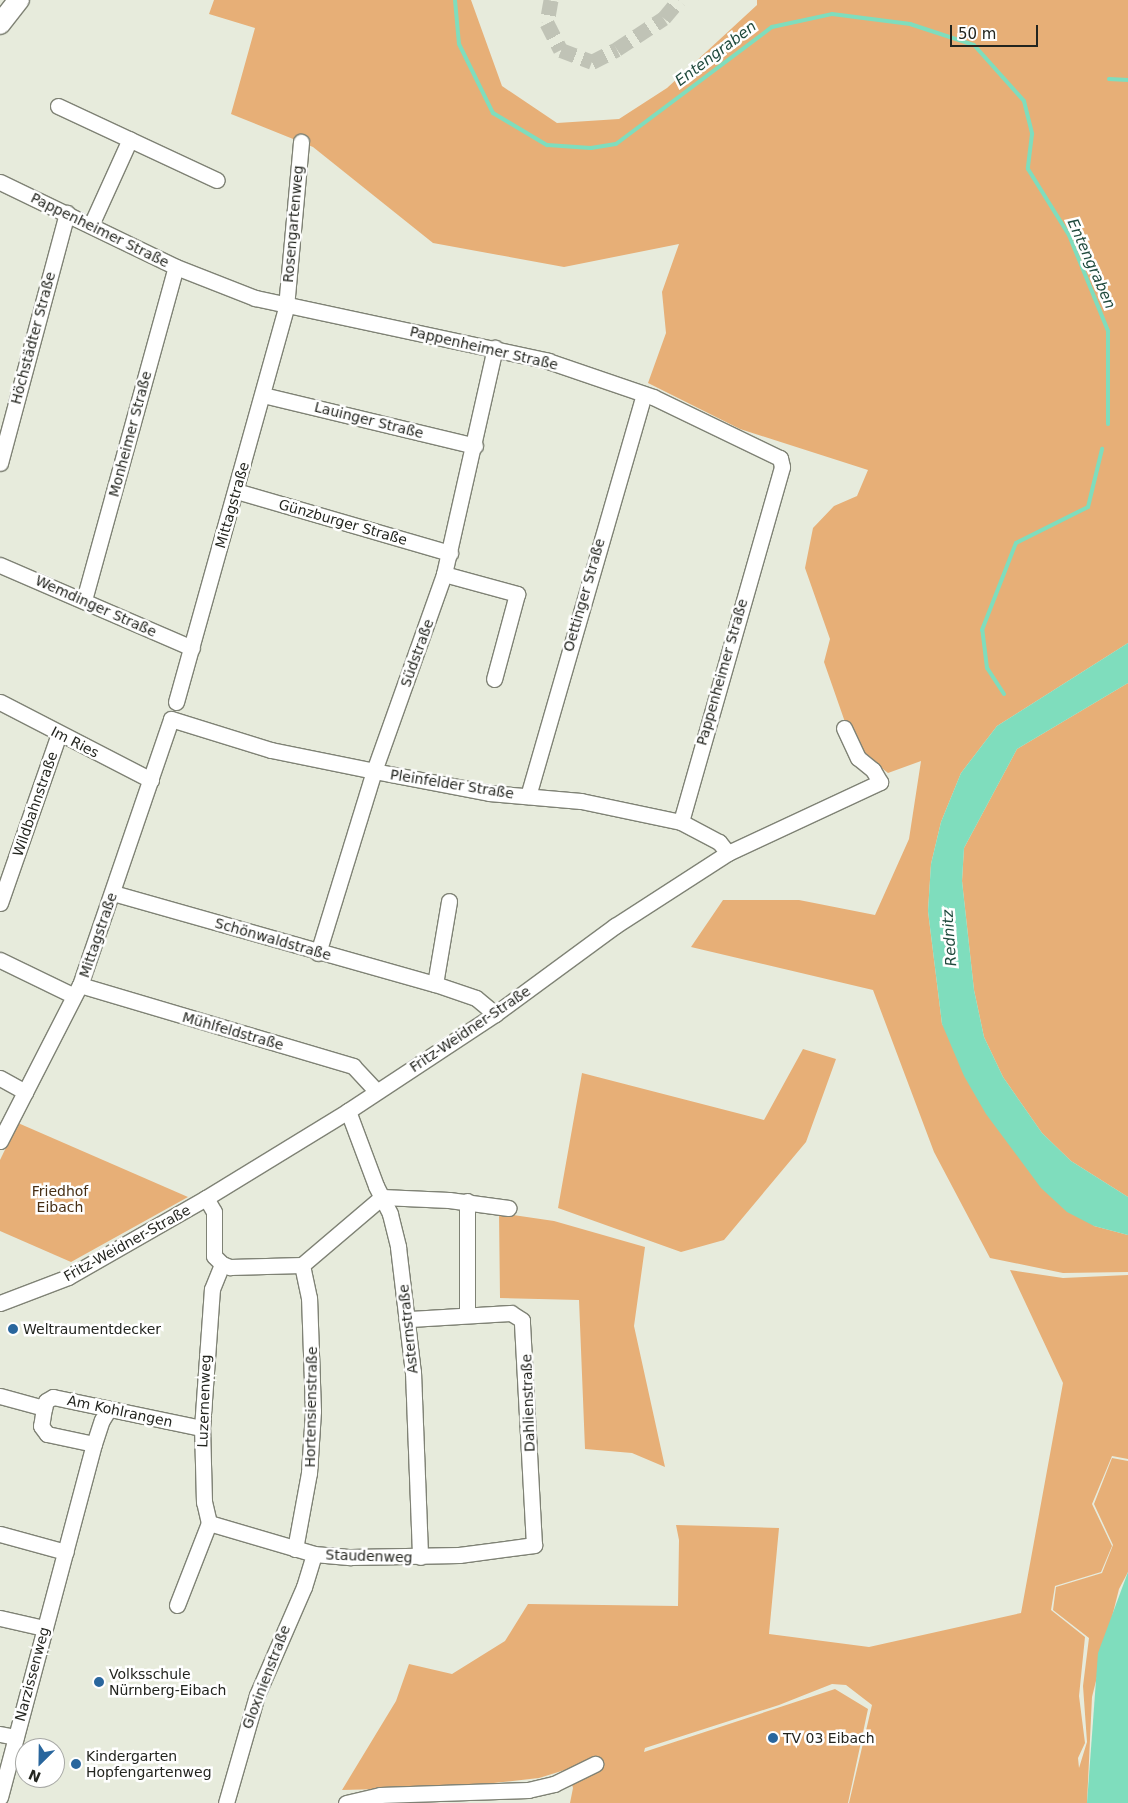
<!DOCTYPE html>
<html>
<head>
<meta charset="utf-8">
<style>
  body { margin:0 }
  #map { position:relative; width:1128px; height:1803px; overflow:hidden; background:#e7ebdc; font-family:"DejaVu Sans",sans-serif }
  div>[style] { position:absolute }
  .green>* { inset:0; background:#e7af77 }
  .water>* { inset:0; background:#7fddbd }
  .stream>* { height:4px; margin:-2px; padding:0 2px; transform-origin:2px; border-radius:2px; background:#7fddbd }
  .minor-tunnel>* { height:15px; margin-top:-7.5px; transform-origin:0; background:repeating-linear-gradient(90deg,#c0c3b6 0 15px,transparent 0 23px) }
  .roads { filter:drop-shadow(1px 0 #7f8275) drop-shadow(-1px 0 #7f8275) drop-shadow(0 1px #7f8275) drop-shadow(0 -1px #7f8275) }
  .minor>* { height:15px; margin:-7.5px; padding:0 7.5px; transform-origin:7.5px; border-radius:7.5px; background:#fff }
  .major>* { height:20px; margin:-10px; padding:0 10px; transform-origin:10px; border-radius:10px; background:#fff }
  .dots>* { width:14px; height:14px; translate:-50% -50%; box-sizing:border-box; border:2px solid #fff; border-radius:50% }
  span { translate:-50% -50%; white-space:nowrap; text-align:center; line-height:1.15; -webkit-text-stroke:5px #fff; paint-order:stroke }
  .street-label { font-size:14px; color:#23251f }
  .park-label { font-size:14px; color:#472f15 }
  .poi-label { font-size:14px; color:#23251f }
  .left { translate:0 -50%; text-align:left }
  .water-label { font-size:15px; color:#204a3d; font-style:italic }
  .north { position:absolute; left:15px; top:1738px; width:50px; height:50px; box-sizing:border-box; background:#fff; border:1px solid #a7a8a5; border-radius:50%; rotate:203deg; font-size:14px; font-weight:700; line-height:20px; text-align:center; color:#23251f }
  .north::after { content:''; display:block; margin:auto; width:18px; height:22px; background:#29669d; clip-path:polygon(50% 0,100% 100%,50% 72%,0 100%) }
  .scale { position:absolute; left:950px; top:25px; width:88px; height:22px; box-sizing:border-box; border:2px solid #23251f; border-top:0; padding-left:6px; font-size:15px; line-height:18px; white-space:nowrap; color:#23251f; -webkit-text-stroke:4px #fff; paint-order:stroke }
</style>
</head>
<body>
<div id="map">
  <div class="green">
    <div style="clip-path:polygon(214px 0,471px 0,502px 86px,557px 123px,619px 119px,667px 88px,757px 5px,757px 0,1128px 0,1128px 643px,997px 726px,961px 773px,941px 822px,931px 864px,928px 911px,942px 1024px,1094px 1226px,1128px 1235px,1128px 1272px,1063px 1273px,990px 1258px,934px 1152px,873px 990px,691px 947px,723px 900px,799px 900px,875px 915px,909px 839px,921px 761px,888px 773px,853px 745px,824px 662px,830px 639px,805px 568px,813px 528px,834px 506px,857px 496px,868px 470px,740px 429px,648px 383px,666px 333px,662px 292px,679px 244px,564px 267px,433px 243px,313px 147px,231px 114px,255px 28px,209px 14px)"></div>
    <div style="clip-path:polygon(1128px 683px,1128px 1197px,1071px 1161px,1042px 1133px,1003px 1077px,984px 1037px,974px 990px,962px 881px,964px 848px,1017px 749px)"></div>
    <div style="clip-path:polygon(803px 1049px,836px 1059px,806px 1142px,724px 1240px,681px 1252px,558px 1208px,582px 1073px,764px 1120px)"></div>
    <div style="clip-path:polygon(18px 1123px,188px 1197px,71px 1262px,0 1231px,0 1160px)"></div>
    <div style="clip-path:polygon(499px 1213px,554px 1221px,645px 1247px,634px 1326px,665px 1467px,632px 1453px,585px 1449px,579px 1300px,500px 1298px)"></div>
    <div style="clip-path:polygon(1010px 1270px,1063px 1278px,1128px 1275px,1128px 1459px,1112px 1456px,1092px 1504px,1112px 1546px,1101px 1572px,1055px 1586px,1051px 1610px,1085px 1637px,1079px 1696px,1085px 1743px,1078px 1758px,1079px 1768px,1087px 1742px,1083px 1686px,1089px 1638px,1053px 1610px,1056px 1587px,1102px 1573px,1113px 1545px,1094px 1504px,1112px 1458px,1128px 1461px,1128px 1572px,1119px 1589px,1092px 1697px,1087px 1803px,849px 1803px,872px 1705px,846px 1685px,832px 1684px,779px 1705px,645px 1748px,644px 1752px,835px 1689px,868px 1709px,848px 1803px,570px 1803px,573px 1788px,568px 1769px,539px 1778px,457px 1787px,342px 1790px,396px 1701px,409px 1664px,452px 1674px,505px 1641px,528px 1604px,678px 1606px,679px 1540px,676px 1525px,779px 1528px,769px 1634px,869px 1647px,1021px 1613px,1063px 1383px)"></div>
  </div>
  <div class="water">
    <div style="clip-path:polygon(1128px 643px,1128px 683px,1017px 749px,964px 848px,962px 881px,974px 990px,984px 1037px,1003px 1077px,1042px 1133px,1071px 1161px,1128px 1197px,1128px 1235px,1094px 1226px,1067px 1212px,1041px 1188px,986px 1114px,964px 1076px,942px 1024px,928px 911px,931px 864px,941px 822px,961px 773px,997px 726px)"></div>
    <div style="clip-path:polygon(1128px 1572px,1128px 1803px,1087px 1803px,1098px 1653px)"></div>
  </div>
  <div class="stream">
    <div style="left:455px;top:0;width:44px;rotate:84.8deg"></div>
    <div style="left:459px;top:44px;width:77px;rotate:63.8deg"></div>
    <div style="left:493px;top:113px;width:63px;rotate:30.7deg"></div>
    <div style="left:547px;top:145px;width:44px;rotate:3.9deg"></div>
    <div style="left:591px;top:148px;width:25px;rotate:-9deg"></div>
    <div style="left:616px;top:144px;width:195px;rotate:-36.9deg"></div>
    <div style="left:772px;top:27px;width:61px;rotate:-12.2deg"></div>
    <div style="left:832px;top:14px;width:79px;rotate:7.3deg"></div>
    <div style="left:910px;top:24px;width:67px;rotate:18.2deg"></div>
    <div style="left:974px;top:45px;width:75px;rotate:48.2deg"></div>
    <div style="left:1024px;top:101px;width:34px;rotate:76deg"></div>
    <div style="left:1032px;top:134px;width:35px;rotate:97deg"></div>
    <div style="left:1028px;top:169px;width:78px;rotate:58.2deg"></div>
    <div style="left:1069px;top:235px;width:104px;rotate:67.9deg"></div>
    <div style="left:1108px;top:331px;width:93px;rotate:90deg"></div>
    <div style="left:1109px;top:79px;width:19px;rotate:3deg"></div>
    <div style="left:1004px;top:694px;width:31px;rotate:-123deg"></div>
    <div style="left:987px;top:668px;width:38px;rotate:-97deg"></div>
    <div style="left:982px;top:630px;width:93px;rotate:-68.7deg"></div>
    <div style="left:1016px;top:543px;width:80px;rotate:-26.6deg"></div>
    <div style="left:1088px;top:507px;width:60px;rotate:-76.4deg"></div>
  </div>
  <div class="minor-tunnel">
    <div style="left:551px;top:0;width:23px;rotate:100deg"></div>
    <div style="left:547px;top:23px;width:30px;rotate:63deg"></div>
    <div style="left:561px;top:50px;width:33px;rotate:21deg"></div>
    <div style="left:592px;top:62px;width:28px;rotate:-27deg"></div>
    <div style="left:617px;top:49px;width:56px;rotate:-33.4deg"></div>
    <div style="left:664px;top:18px;width:23px;rotate:-50deg"></div>
  </div>
  <div class="roads">
    <div class="minor">
      <div style="left:58px;top:106px;width:175px;rotate:25deg"></div>
      <div style="left:0;top:182px;width:195px;rotate:25.8deg"></div>
      <div style="left:176px;top:267px;width:85px;rotate:21.4deg"></div>
      <div style="left:255px;top:298px;width:300px;rotate:12.1deg"></div>
      <div style="left:548px;top:361px;width:111px;rotate:18.9deg"></div>
      <div style="left:653px;top:397px;width:141px;rotate:25.7deg"></div>
      <div style="left:780px;top:458px;width:9px;rotate:77deg"></div>
      <div style="left:782px;top:467px;width:369px;rotate:105.9deg"></div>
      <div style="left:91px;top:225px;width:94px;rotate:-65.6deg"></div>
      <div style="left:263px;top:395px;width:218px;rotate:13.5deg"></div>
      <div style="left:0;top:463px;width:259px;rotate:-75deg"></div>
      <div style="left:236px;top:491px;width:223px;rotate:16.2deg"></div>
      <div style="left:0;top:565px;width:209px;rotate:23.4deg"></div>
      <div style="left:444px;top:574px;width:76px;rotate:15.3deg"></div>
      <div style="left:517px;top:594px;width:88px;rotate:105.1deg"></div>
      <div style="left:84px;top:600px;width:345px;rotate:-74.6deg"></div>
      <div style="left:0;top:702px;width:170px;rotate:27.3deg"></div>
      <div style="left:176px;top:702px;width:410px;rotate:-74.4deg"></div>
      <div style="left:286px;top:307px;width:166px;rotate:-84.8deg"></div>
      <div style="left:528px;top:796px;width:418px;rotate:-73.9deg"></div>
      <div style="left:113px;top:893px;width:335px;rotate:15.8deg"></div>
      <div style="left:435px;top:984px;width:43px;rotate:18.9deg"></div>
      <div style="left:476px;top:998px;width:25px;rotate:40deg"></div>
      <div style="left:0;top:903px;width:179px;rotate:-70.8deg"></div>
      <div style="left:318px;top:953px;width:190px;rotate:-72.9deg"></div>
      <div style="left:374px;top:771px;width:209px;rotate:-70.4deg"></div>
      <div style="left:444px;top:574px;width:232px;rotate:-77.3deg"></div>
      <div style="left:0;top:960px;width:82px;rotate:25.9deg"></div>
      <div style="left:435px;top:984px;width:84px;rotate:-80.4deg"></div>
      <div style="left:80px;top:985px;width:285px;rotate:16.5deg"></div>
      <div style="left:353px;top:1066px;width:34px;rotate:47deg"></div>
      <div style="left:0;top:1078px;width:29px;rotate:29deg"></div>
      <div style="left:348px;top:1111px;width:80px;rotate:69.5deg"></div>
      <div style="left:376px;top:1186px;width:31px;rotate:63deg"></div>
      <div style="left:390px;top:1214px;width:34px;rotate:76deg"></div>
      <div style="left:398px;top:1247px;width:126px;rotate:83.2deg"></div>
      <div style="left:413px;top:1372px;width:185px;rotate:87.8deg"></div>
      <div style="left:0;top:1141px;width:175px;rotate:-62.9deg"></div>
      <div style="left:80px;top:985px;width:281px;rotate:-71.1deg"></div>
      <div style="left:171px;top:719px;width:105px;rotate:17.2deg"></div>
      <div style="left:271px;top:750px;width:105px;rotate:11.5deg"></div>
      <div style="left:374px;top:771px;width:117px;rotate:10.8deg"></div>
      <div style="left:489px;top:793px;width:92px;rotate:5deg"></div>
      <div style="left:581px;top:801px;width:102px;rotate:11.9deg"></div>
      <div style="left:681px;top:822px;width:43px;rotate:27.8deg"></div>
      <div style="left:719px;top:842px;width:14px;rotate:51deg"></div>
      <div style="left:206px;top:1198px;width:16px;rotate:60deg"></div>
      <div style="left:214px;top:1212px;width:44px;rotate:90deg"></div>
      <div style="left:214px;top:1256px;width:11px;rotate:45deg"></div>
      <div style="left:222px;top:1264px;width:9px;rotate:21deg"></div>
      <div style="left:230px;top:1267px;width:72px;rotate:-1.6deg"></div>
      <div style="left:302px;top:1265px;width:105px;rotate:-40.4deg"></div>
      <div style="left:382px;top:1197px;width:67px;rotate:2.6deg"></div>
      <div style="left:449px;top:1200px;width:60px;rotate:7.7deg"></div>
      <div style="left:467px;top:1201px;width:113px;rotate:90deg"></div>
      <div style="left:0;top:1303px;width:73px;rotate:-20.9deg"></div>
      <div style="left:68px;top:1277px;width:159px;rotate:-29.8deg"></div>
      <div style="left:206px;top:1198px;width:167px;rotate:-31.5deg"></div>
      <div style="left:348px;top:1111px;width:176px;rotate:-33.4deg"></div>
      <div style="left:495px;top:1014px;width:149px;rotate:-36.3deg"></div>
      <div style="left:615px;top:926px;width:135px;rotate:-32.9deg"></div>
      <div style="left:728px;top:853px;width:168px;rotate:-25deg"></div>
      <div style="left:880px;top:782px;width:14px;rotate:-120deg"></div>
      <div style="left:873px;top:770px;width:19px;rotate:-141deg"></div>
      <div style="left:858px;top:758px;width:33px;rotate:-115deg"></div>
      <div style="left:0;top:1396px;width:46px;rotate:15.3deg"></div>
      <div style="left:44px;top:1408px;width:7px;rotate:-74deg"></div>
      <div style="left:46px;top:1401px;width:8px;rotate:-30deg"></div>
      <div style="left:53px;top:1397px;width:152px;rotate:11.8deg"></div>
      <div style="left:44px;top:1408px;width:18px;rotate:99deg"></div>
      <div style="left:41px;top:1426px;width:10px;rotate:53deg"></div>
      <div style="left:47px;top:1434px;width:48px;rotate:12deg"></div>
      <div style="left:209px;top:1523px;width:109px;rotate:16.4deg"></div>
      <div style="left:314px;top:1554px;width:37px;rotate:5deg"></div>
      <div style="left:351px;top:1557px;width:108px;rotate:-1.1deg"></div>
      <div style="left:459px;top:1555px;width:76px;rotate:-7.6deg"></div>
      <div style="left:534px;top:1545px;width:225px;rotate:-93.1deg"></div>
      <div style="left:522px;top:1320px;width:13px;rotate:-148deg"></div>
      <div style="left:511px;top:1313px;width:102px;rotate:176.6deg"></div>
      <div style="left:0;top:1534px;width:68px;rotate:15.3deg"></div>
      <div style="left:295px;top:1549px;width:77px;rotate:-79.6deg"></div>
      <div style="left:309px;top:1473px;width:62px;rotate:-86.3deg"></div>
      <div style="left:313px;top:1411px;width:113px;rotate:-92deg"></div>
      <div style="left:309px;top:1298px;width:34px;rotate:-102deg"></div>
      <div style="left:177px;top:1605px;width:88px;rotate:-68.7deg"></div>
      <div style="left:209px;top:1523px;width:22px;rotate:-103deg"></div>
      <div style="left:204px;top:1502px;width:74px;rotate:-91.5deg"></div>
      <div style="left:202px;top:1428px;width:139px;rotate:-85.9deg"></div>
      <div style="left:212px;top:1289px;width:27px;rotate:-68deg"></div>
      <div style="left:0;top:1618px;width:45px;rotate:12.8deg"></div>
      <div style="left:0;top:1734px;width:16px;rotate:11deg"></div>
      <div style="left:0;top:1797px;width:365px;rotate:-75.1deg"></div>
      <div style="left:94px;top:1444px;width:25px;rotate:-72deg"></div>
      <div style="left:102px;top:1420px;width:13px;rotate:-58deg"></div>
      <div style="left:226px;top:1803px;width:112px;rotate:-74deg"></div>
      <div style="left:257px;top:1695px;width:118px;rotate:-66.5deg"></div>
      <div style="left:304px;top:1587px;width:34px;rotate:-73deg"></div>
      <div style="left:346px;top:1803px;width:35px;rotate:-13deg"></div>
      <div style="left:380px;top:1795px;width:148px;rotate:-1.9deg"></div>
      <div style="left:528px;top:1790px;width:27px;rotate:-13deg"></div>
      <div style="left:554px;top:1784px;width:46px;rotate:-26deg"></div>
    </div>
    <div class="major">
      <div style="left:0;top:24px;width:31px;rotate:-52deg"></div>
    </div>
  </div>
  <div class="dots">
    <div style="left:13px;top:1329px;background:#29669d"></div>
    <div style="left:99px;top:1682px;background:#29669d"></div>
    <div style="left:773px;top:1738px;background:#29669d"></div>
    <div style="left:76px;top:1764px;background:#29669d"></div>
  </div>
  <div class="street-label">
    <span style="left:293px;top:224px;rotate:-85deg">Rosengartenweg</span>
    <span style="left:100px;top:230px;rotate:26deg">Pappenheimer Straße</span>
    <span style="left:33px;top:338px;rotate:-75deg">Höchstädter Straße</span>
    <span style="left:484px;top:348px;rotate:13deg">Pappenheimer Straße</span>
    <span style="left:369px;top:420px;rotate:14deg">Lauinger Straße</span>
    <span style="left:130px;top:434px;rotate:-75deg">Monheimer Straße</span>
    <span style="left:232px;top:505px;rotate:-74deg">Mittagstraße</span>
    <span style="left:343px;top:522px;rotate:16deg">Günzburger Straße</span>
    <span style="left:584px;top:595px;rotate:-74deg">Oettinger Straße</span>
    <span style="left:96px;top:606px;rotate:24deg">Wemdinger Straße</span>
    <span style="left:417px;top:653px;rotate:-70deg">Südstraße</span>
    <span style="left:722px;top:672px;rotate:-74deg">Pappenheimer Straße</span>
    <span style="left:75px;top:742px;rotate:27deg">Im Ries</span>
    <span style="left:452px;top:784px;rotate:9deg">Pleinfelder Straße</span>
    <span style="left:35px;top:804px;rotate:-71deg">Wildbahnstraße</span>
    <span style="left:98px;top:935px;rotate:-71deg">Mittagstraße</span>
    <span style="left:273px;top:939px;rotate:16deg">Schönwaldstraße</span>
    <span style="left:470px;top:1029px;rotate:-34deg">Fritz-Weidner-Straße</span>
    <span style="left:233px;top:1031px;rotate:16deg">Mühlfeldstraße</span>
    <span style="left:127px;top:1243px;rotate:-29deg">Fritz-Weidner-Straße</span>
    <span style="left:408px;top:1329px;rotate:-96deg">Asternstraße</span>
    <span style="left:204px;top:1401px;rotate:-88deg">Luzernenweg</span>
    <span style="left:528px;top:1403px;rotate:-92deg">Dahlienstraße</span>
    <span style="left:311px;top:1407px;rotate:-89deg">Hortensienstraße</span>
    <span style="left:120px;top:1411px;rotate:12deg">Am Kohlrangen</span>
    <span style="left:369px;top:1556px;rotate:2deg">Staudenweg</span>
    <span style="left:32px;top:1674px;rotate:-75deg">Narzissenweg</span>
    <span style="left:266px;top:1677px;rotate:-69deg">Gloxinienstraße</span>
  </div>
  <div class="park-label">
    <span style="left:60px;top:1199px">Friedhof<br>Eibach</span>
  </div>
  <div class="poi-label">
    <span class="left" style="left:23px;top:1329px">Weltraumentdecker</span>
    <span class="left" style="left:109px;top:1682px">Volksschule<br>Nürnberg-Eibach</span>
    <span class="left" style="left:783px;top:1738px">TV 03 Eibach</span>
    <span class="left" style="left:86px;top:1764px">Kindergarten<br>Hopfengartenweg</span>
  </div>
  <div class="water-label">
    <span style="left:716px;top:54px;rotate:-37deg">Entengraben</span>
    <span style="left:1091px;top:264px;rotate:66deg">Entengraben</span>
    <span style="left:950px;top:938px;rotate:-94deg">Rednitz</span>
  </div>
  <div class="north">N</div>
  <div class="scale">50 m</div>
</div>
</body>
</html>
